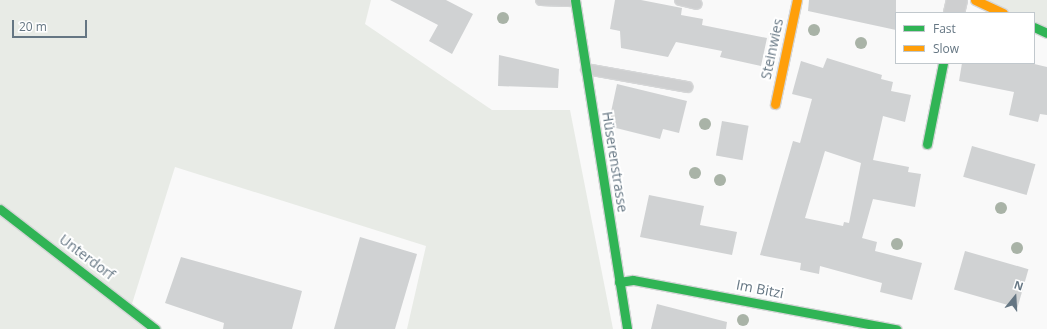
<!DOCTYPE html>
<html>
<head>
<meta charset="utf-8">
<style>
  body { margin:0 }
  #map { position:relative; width:1047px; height:329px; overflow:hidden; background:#f9f9f9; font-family:"Open Sans",sans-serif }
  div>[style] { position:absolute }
  .green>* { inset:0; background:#e8ebe6 }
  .building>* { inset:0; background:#d0d2d3; transform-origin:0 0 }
  .roads { filter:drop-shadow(1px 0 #d5d6d7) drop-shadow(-1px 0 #d5d6d7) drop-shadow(0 1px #d5d6d7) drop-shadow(0 -1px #d5d6d7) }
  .lane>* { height:10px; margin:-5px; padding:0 5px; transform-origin:5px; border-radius:5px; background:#cecfd0 }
  .street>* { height:20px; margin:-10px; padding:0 10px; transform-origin:10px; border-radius:10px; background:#cecfd0 }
  .fast>* { height:9px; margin:-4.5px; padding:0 4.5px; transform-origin:4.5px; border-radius:4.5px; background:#30b455 }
  .slow>* { height:9px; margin:-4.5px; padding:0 4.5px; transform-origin:4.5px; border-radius:4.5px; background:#ff9f0a }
  .trees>* { width:12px; height:12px; margin:-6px; border-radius:50%; background:#a9b3a7 }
  span { translate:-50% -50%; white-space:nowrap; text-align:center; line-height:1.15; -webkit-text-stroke:4px #fff; paint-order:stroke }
  .street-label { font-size:14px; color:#657683 }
  .legend { position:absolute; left:895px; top:12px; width:140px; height:52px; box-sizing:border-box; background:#fff; border:1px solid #c1c8cd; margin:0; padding:5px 7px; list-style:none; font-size:12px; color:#657683 }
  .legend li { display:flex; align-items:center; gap:8px; height:20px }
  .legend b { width:20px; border:1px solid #c1c8cd }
  .north { position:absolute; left:995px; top:277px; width:40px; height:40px; -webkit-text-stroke:3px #fff; paint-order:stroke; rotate:18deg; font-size:11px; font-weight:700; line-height:16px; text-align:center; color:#657683 }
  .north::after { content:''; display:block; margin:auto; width:14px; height:18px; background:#657683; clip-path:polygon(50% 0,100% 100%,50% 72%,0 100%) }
  .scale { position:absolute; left:12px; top:20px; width:75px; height:18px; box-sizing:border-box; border:2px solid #657683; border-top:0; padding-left:5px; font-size:12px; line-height:14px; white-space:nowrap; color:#657683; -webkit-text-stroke:3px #fff; paint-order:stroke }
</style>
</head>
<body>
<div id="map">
  <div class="green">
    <div style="clip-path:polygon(0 0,371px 0,365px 24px,492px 110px,570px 110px,613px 329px,407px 329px,426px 246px,175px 167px,131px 307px,155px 329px,0 329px)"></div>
    <div style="clip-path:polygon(975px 0,1047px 0,1047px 33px,1034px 27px,1034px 13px,1003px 13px)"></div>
  </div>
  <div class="building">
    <div style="clip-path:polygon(390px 0,446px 0,473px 14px,452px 54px,429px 41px,438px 25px)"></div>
    <div style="clip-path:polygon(615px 0,641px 0,682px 8px,681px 15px,703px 19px,702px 25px,767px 38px,761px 66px,720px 57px,722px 51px,676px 42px,668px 57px,621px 48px,620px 31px,610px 29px)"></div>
    <div style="clip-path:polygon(809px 0,896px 0,896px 30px,808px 11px)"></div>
    <div style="clip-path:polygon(499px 55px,559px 69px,558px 88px,498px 86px)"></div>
    <div style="clip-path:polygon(evenodd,827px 58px,882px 75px,881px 79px,893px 82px,891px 91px,911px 95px,905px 122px,883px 116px,873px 160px,909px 167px,908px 172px,921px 174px,915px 207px,873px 199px,862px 238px,877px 242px,875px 251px,922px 263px,912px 300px,880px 292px,882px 283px,820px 266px,819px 274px,800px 270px,801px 263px,760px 255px,793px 141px,800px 143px,812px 99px,792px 94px,801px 61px,823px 68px,827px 58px,825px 151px,861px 163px,849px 223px,844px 222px,843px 226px,805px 218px,825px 151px)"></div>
    <div style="clip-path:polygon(962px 63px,1030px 63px,1047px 67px,1047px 115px,1040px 114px,1038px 122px,1009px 115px,1014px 92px,959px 81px)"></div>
    <div style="clip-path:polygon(617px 84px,687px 101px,679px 133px,663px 129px,660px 139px,608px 126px)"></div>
    <div style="left:722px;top:121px;width:27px;height:35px;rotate:10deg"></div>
    <div style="left:972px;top:146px;width:66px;height:32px;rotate:16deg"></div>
    <div style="clip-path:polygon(649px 195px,704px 206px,700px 225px,737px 232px,732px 255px,640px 237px)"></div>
    <div style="clip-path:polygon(360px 237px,417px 254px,395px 329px,334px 329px)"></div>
    <div style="left:965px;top:251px;width:66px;height:40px;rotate:16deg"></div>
    <div style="clip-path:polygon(181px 257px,302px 291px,292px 329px,223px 329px,224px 323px,165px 303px)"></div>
    <div style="clip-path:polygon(657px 304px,727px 322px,726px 329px,651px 329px)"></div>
  </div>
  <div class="roads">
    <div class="lane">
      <div style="left:541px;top:0;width:34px;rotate:2deg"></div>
      <div style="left:680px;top:0;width:17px;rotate:13deg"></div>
      <div style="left:586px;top:69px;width:103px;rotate:10.1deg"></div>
    </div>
    <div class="street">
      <div style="left:954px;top:13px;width:13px;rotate:-77deg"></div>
    </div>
    <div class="fast">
      <div style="left:575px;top:0;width:333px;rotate:81deg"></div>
      <div style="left:1034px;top:27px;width:14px;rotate:25deg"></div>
      <div style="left:927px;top:144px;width:83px;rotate:-78.8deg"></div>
      <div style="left:0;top:209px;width:196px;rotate:37.7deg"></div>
      <div style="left:619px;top:282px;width:14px;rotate:-8deg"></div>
      <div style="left:633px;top:280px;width:268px;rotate:10.6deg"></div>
    </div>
    <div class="slow">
      <div style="left:975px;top:0;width:31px;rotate:25deg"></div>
      <div style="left:775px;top:104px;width:106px;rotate:-78.1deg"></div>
    </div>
  </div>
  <div class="trees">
    <div style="left:503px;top:18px"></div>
    <div style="left:814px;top:30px"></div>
    <div style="left:861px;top:43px"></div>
    <div style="left:705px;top:124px"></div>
    <div style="left:695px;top:173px"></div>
    <div style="left:720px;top:180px"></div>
    <div style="left:1001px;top:208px"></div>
    <div style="left:897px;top:244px"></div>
    <div style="left:1017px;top:248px"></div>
    <div style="left:743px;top:320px"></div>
  </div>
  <div class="street-label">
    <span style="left:772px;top:49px;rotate:-78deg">Steinwies</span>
    <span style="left:615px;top:162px;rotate:81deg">Hüserenstrasse</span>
    <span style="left:87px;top:257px;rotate:37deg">Unterdorf</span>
    <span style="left:760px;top:289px;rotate:11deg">Im Bitzi</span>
  </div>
  <ul class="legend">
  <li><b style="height:5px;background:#30b455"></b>Fast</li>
  <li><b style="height:5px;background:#ff9f0a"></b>Slow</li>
  </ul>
  <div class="north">N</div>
  <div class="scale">20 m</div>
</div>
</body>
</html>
